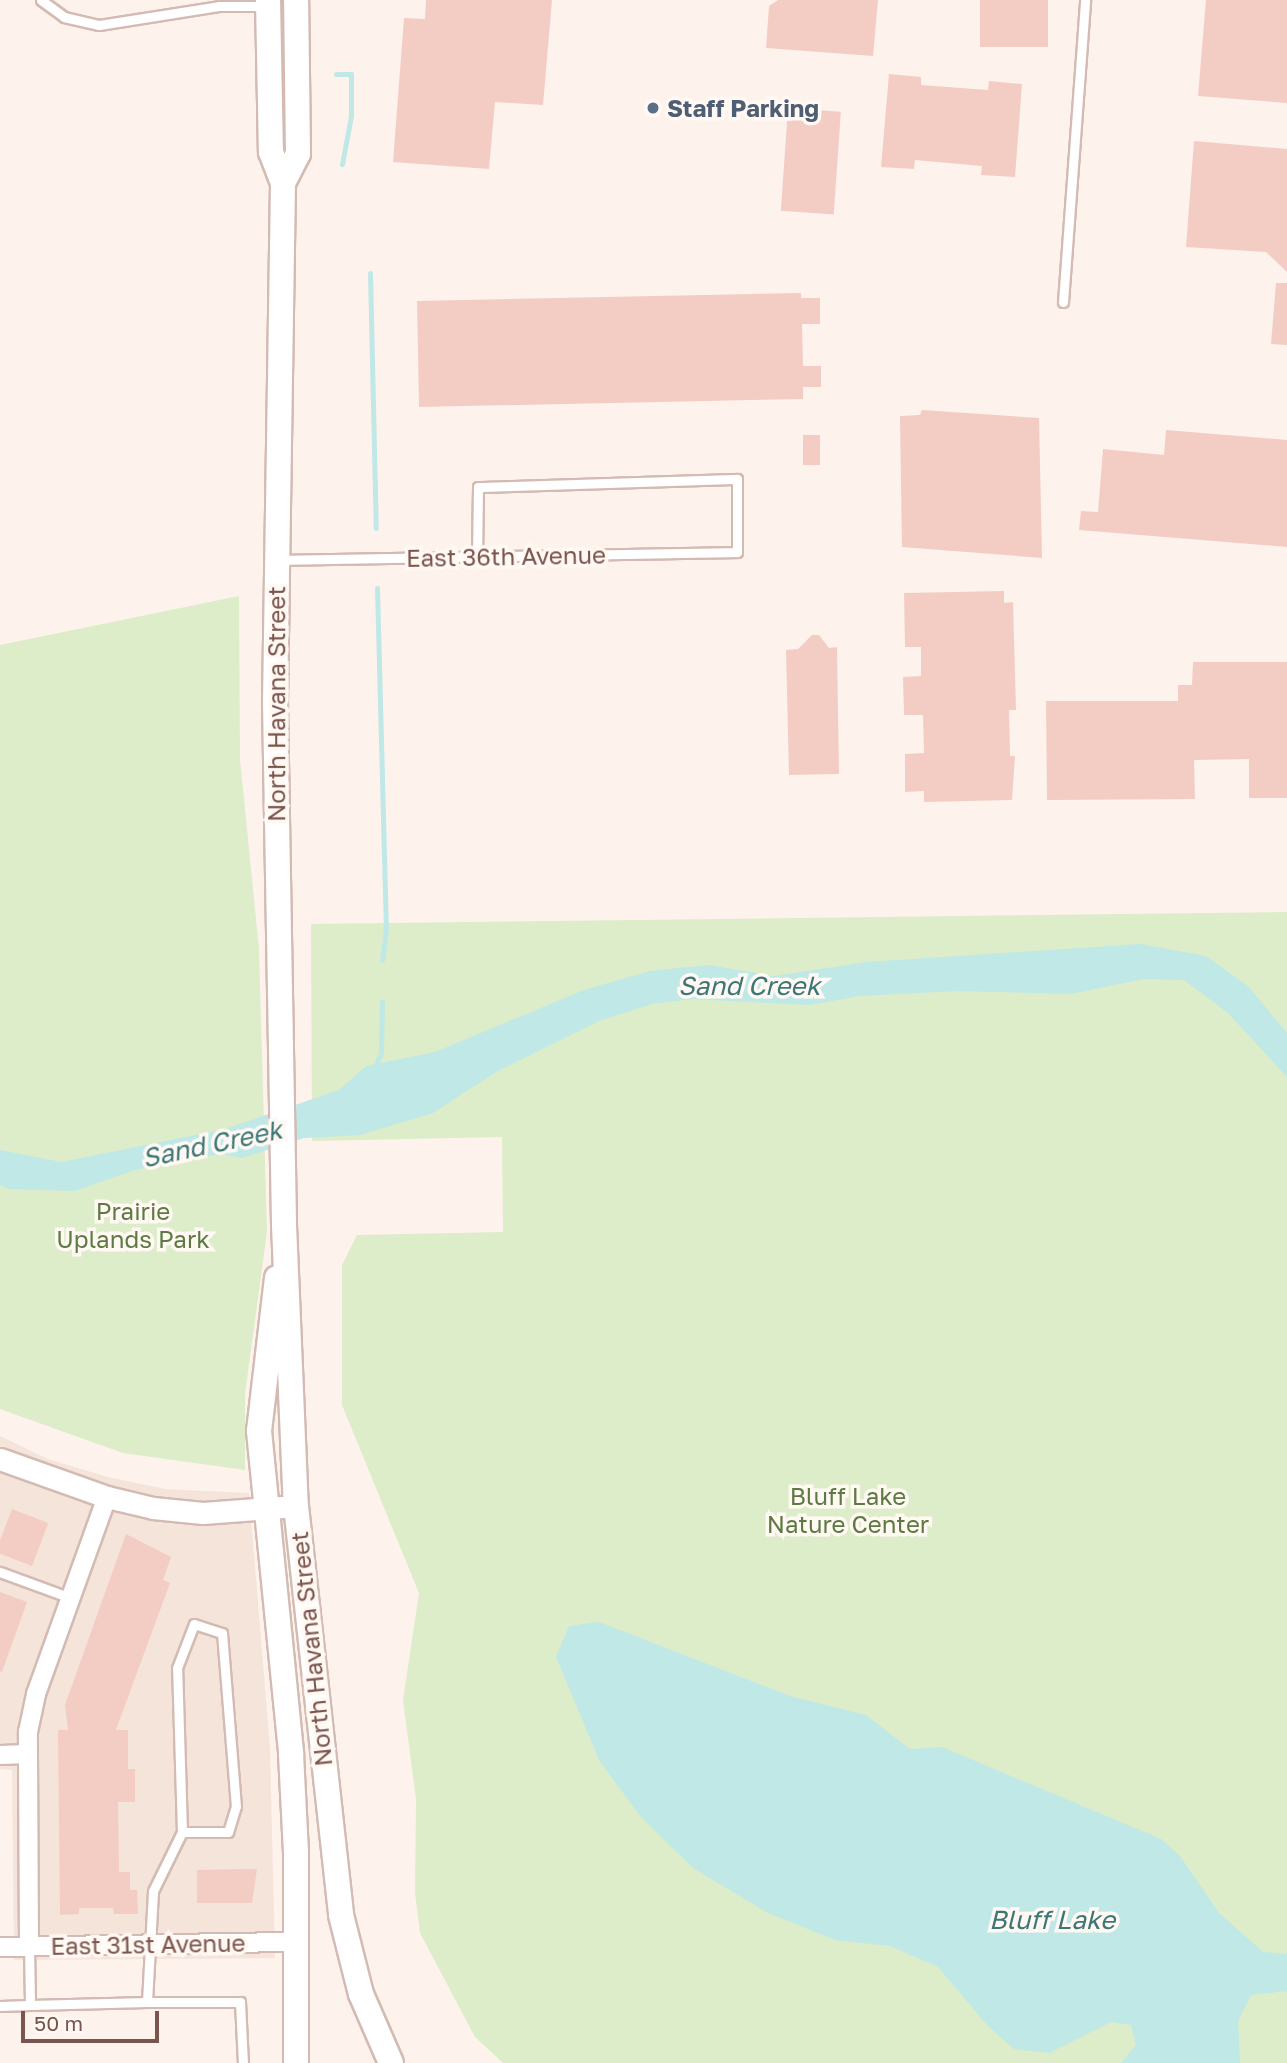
<!DOCTYPE html>
<html>
<head>
<meta charset="utf-8">
<style>
  body { margin:0 }
  #map { position:relative; width:1287px; height:2063px; overflow:hidden; background:#fdf3ec; font-family:"Golos Text",sans-serif }
  div>[style] { position:absolute }
  .residential>* { inset:0; background:#f5e4da }
  .green>* { inset:0; background:#ddecc9 }
  .water>* { inset:0; background:#bfe8e7 }
  .stream>* { height:5px; margin:-2.5px; padding:0 2.5px; transform-origin:2.5px; border-radius:2.5px; background:#bfe8e7 }
  .building>* { inset:0; background:#f3cdc3; transform-origin:0 0 }
  .roads { filter:drop-shadow(2px 0 #d3bbb3) drop-shadow(-2px 0 #d3bbb3) drop-shadow(0 2px #d3bbb3) drop-shadow(0 -2px #d3bbb3) }
  .service>* { height:9px; margin:-4.5px; padding:0 4.5px; transform-origin:4.5px; border-radius:4.5px; background:#fff }
  .minor>* { height:18px; margin:-9px; padding:0 9px; transform-origin:9px; border-radius:9px; background:#fff }
  .tertiary>* { height:21px; margin:-10.5px; padding:0 10.5px; transform-origin:10.5px; border-radius:10.5px; background:#fff }
  .secondary>* { height:24px; margin:-12px; padding:0 12px; transform-origin:12px; border-radius:12px; background:#fff }
  .dots>* { width:19px; height:19px; translate:-50% -50%; box-sizing:border-box; border:4px solid #fff8f3; border-radius:50% }
  span { translate:-50% -50%; white-space:nowrap; text-align:center; line-height:1.15; -webkit-text-stroke:7px #fff8f3; paint-order:stroke }
  .service-label { font-size:24px; color:#4e5e75; font-weight:700 }
  .left { translate:0 -50%; text-align:left }
  .street-label { font-size:24px; color:#7a554d }
  .park-label { font-size:24px; color:#5c7a41 }
  .water-label { font-size:26px; color:#3c7776; font-style:italic }
  .scale { position:absolute; left:21px; top:2011px; width:138px; height:32px; box-sizing:border-box; border:4px solid #7a554d; border-top:0; padding-left:9px; font-size:21px; line-height:24px; white-space:nowrap; color:#7a554d; -webkit-text-stroke:5px #fff8f3; paint-order:stroke }
</style>
</head>
<body>
<div id="map">
  <div class="residential">
    <div style="clip-path:polygon(0 1436px,48px 1459px,108px 1477px,165px 1489px,249px 1493px,270px 1748px,275px 1958px,14px 1960px,12px 1770px,0 1769px)"></div>
  </div>
  <div class="green">
    <div style="clip-path:polygon(239px 596px,240px 759px,259px 949px,267px 1232px,245px 1394px,245px 1470px,123px 1453px,0 1409px,0 645px)"></div>
    <div style="clip-path:polygon(1287px 912px,1287px 2063px,503px 2063px,475px 2037px,420px 1933px,415px 1893px,416px 1799px,403px 1700px,419px 1593px,342px 1405px,342px 1265px,357px 1235px,503px 1232px,502px 1137px,312px 1141px,311px 924px)"></div>
  </div>
  <div class="water">
    <div style="clip-path:polygon(1140px 944px,1206px 956px,1248px 986px,1287px 1033px,1287px 1077px,1228px 1013px,1184px 980px,1143px 979px,1071px 994px,957px 991px,860px 996px,809px 1005px,693px 999px,652px 1004px,599px 1021px,496px 1072px,433px 1113px,360px 1135px,304px 1138px,242px 1158px,221px 1154px,135px 1170px,75px 1191px,8px 1189px,0 1185px,0 1150px,61px 1162px,225px 1129px,339px 1090px,366px 1066px,435px 1052px,584px 990px,650px 971px,708px 965px,774px 976px,867px 962px)"></div>
    <div style="clip-path:polygon(599px 1622px,790px 1696px,866px 1715px,910px 1749px,942px 1747px,1161px 1839px,1180px 1856px,1219px 1913px,1263px 1952px,1287px 1954px,1287px 1991px,1251px 1995px,1238px 2021px,1240px 2063px,1121px 2063px,1136px 2045px,1131px 2025px,1111px 2022px,1049px 2053px,1014px 2049px,987px 2025px,938px 1967px,890px 1946px,835px 1940px,768px 1913px,693px 1868px,640px 1816px,599px 1760px,556px 1657px,569px 1626px)"></div>
  </div>
  <div class="stream">
    <div style="left:336px;top:74px;width:15px"></div>
    <div style="left:351px;top:74px;width:42px;rotate:90deg"></div>
    <div style="left:351px;top:116px;width:49px;rotate:100.6deg"></div>
    <div style="left:370px;top:273px;width:255px;rotate:88.7deg"></div>
    <div style="left:377px;top:588px;width:340px;rotate:88.5deg"></div>
    <div style="left:386px;top:928px;width:32px;rotate:97deg"></div>
    <div style="left:375px;top:1067px;width:15px;rotate:-67deg"></div>
    <div style="left:381px;top:1053px;width:51px;rotate:-88.9deg"></div>
  </div>
  <div class="building">
    <div style="clip-path:polygon(426px 0,552px 0,543px 105px,495px 102px,489px 169px,393px 162px,404px 18px,425px 19px)"></div>
    <div style="clip-path:polygon(778px 0,878px 0,873px 56px,766px 48px,769px 6px)"></div>
    <div style="left:980px;top:0;width:68px;height:47px"></div>
    <div style="clip-path:polygon(1206px 0,1287px 0,1287px 103px,1198px 96px)"></div>
    <div style="clip-path:polygon(889px 74px,921px 77px,921px 85px,988px 90px,989px 81px,1022px 84px,1015px 177px,981px 175px,982px 166px,915px 160px,914px 169px,881px 167px)"></div>
    <div style="left:788px;top:108px;width:53px;height:103px;rotate:4deg"></div>
    <div style="clip-path:polygon(1194px 141px,1287px 149px,1287px 272px,1266px 252px,1186px 247px)"></div>
    <div style="clip-path:polygon(1276px 283px,1287px 283px,1287px 345px,1271px 344px)"></div>
    <div style="clip-path:polygon(801px 293px,801px 298px,820px 298px,820px 324px,802px 324px,803px 366px,821px 366px,821px 387px,803px 387px,803px 399px,419px 407px,417px 301px)"></div>
    <div style="clip-path:polygon(922px 410px,1039px 418px,1042px 558px,902px 547px,900px 416px,920px 415px)"></div>
    <div style="clip-path:polygon(1166px 430px,1287px 440px,1287px 547px,1079px 530px,1081px 511px,1098px 512px,1103px 449px,1164px 455px)"></div>
    <div style="left:803px;top:435px;width:17px;height:30px"></div>
    <div style="clip-path:polygon(1004px 591px,1004px 603px,1013px 602px,1016px 710px,1009px 710px,1010px 756px,1015px 756px,1012px 800px,924px 802px,924px 791px,905px 792px,905px 754px,924px 753px,923px 715px,904px 715px,903px 677px,921px 676px,921px 647px,905px 647px,904px 593px)"></div>
    <div style="clip-path:polygon(812px 635px,819px 635px,829px 648px,837px 647px,839px 774px,789px 775px,786px 650px,798px 649px)"></div>
    <div style="clip-path:polygon(1193px 662px,1287px 662px,1287px 798px,1249px 798px,1249px 759px,1194px 760px,1195px 799px,1047px 800px,1046px 701px,1178px 701px,1178px 685px,1192px 685px)"></div>
    <div style="left:12px;top:1509px;width:39px;height:46px;rotate:21deg"></div>
    <div style="clip-path:polygon(126px 1534px,171px 1557px,163px 1580px,170px 1583px,116px 1730px,128px 1730px,128px 1769px,135px 1769px,135px 1802px,118px 1802px,119px 1872px,130px 1872px,130px 1890px,137px 1890px,138px 1914px,114px 1914px,113px 1908px,79px 1908px,79px 1914px,60px 1915px,58px 1730px,68px 1730px,65px 1705px)"></div>
    <div style="clip-path:polygon(0 1592px,27px 1602px,2px 1672px,0 1671px)"></div>
    <div style="clip-path:polygon(240px 1869px,257px 1869px,252px 1903px,197px 1903px,197px 1870px)"></div>
  </div>
  <div class="roads">
    <div class="service">
      <div style="left:41px;top:0;width:29px;rotate:36deg"></div>
      <div style="left:64px;top:17px;width:36px;rotate:13deg"></div>
      <div style="left:99px;top:25px;width:121px;rotate:-9deg"></div>
      <div style="left:219px;top:6px;width:48px"></div>
      <div style="left:1063px;top:302px;width:303px;rotate:-85.8deg"></div>
      <div style="left:278px;top:560px;width:459px;rotate:-1deg"></div>
      <div style="left:737px;top:552px;width:73px;rotate:-90deg"></div>
      <div style="left:737px;top:479px;width:259px;rotate:178.2deg"></div>
      <div style="left:478px;top:487px;width:69px;rotate:90.8deg"></div>
      <div style="left:0;top:1572px;width:76px;rotate:20.1deg"></div>
      <div style="left:29px;top:1946px;width:59px;rotate:89deg"></div>
      <div style="left:30px;top:2005px;width:117px;rotate:-1.5deg"></div>
      <div style="left:147px;top:2002px;width:111px;rotate:-86.9deg"></div>
      <div style="left:153px;top:1891px;width:66px;rotate:-63.8deg"></div>
      <div style="left:182px;top:1832px;width:164px;rotate:-91.7deg"></div>
      <div style="left:177px;top:1668px;width:47px;rotate:-68.9deg"></div>
      <div style="left:194px;top:1624px;width:29px;rotate:18deg"></div>
      <div style="left:222px;top:1633px;width:174px;rotate:85.4deg"></div>
      <div style="left:236px;top:1806px;width:27px;rotate:107deg"></div>
      <div style="left:228px;top:1832px;width:46px;rotate:180deg"></div>
      <div style="left:147px;top:2002px;width:93px"></div>
      <div style="left:240px;top:2002px;width:61px;rotate:87.2deg"></div>
      <div style="left:0;top:2006px;width:30px;rotate:-2deg"></div>
    </div>
    <div class="minor">
      <div style="left:0;top:1755px;width:27px;rotate:-2deg"></div>
      <div style="left:29px;top:1946px;width:214px;rotate:-90.3deg"></div>
      <div style="left:28px;top:1732px;width:39px;rotate:-78deg"></div>
      <div style="left:36px;top:1694px;width:209px;rotate:-70.2deg"></div>
      <div style="left:0;top:1947px;width:296px;rotate:-1deg"></div>
    </div>
    <div class="tertiary">
      <div style="left:0;top:1459px;width:114px;rotate:19.6deg"></div>
      <div style="left:107px;top:1497px;width:47px;rotate:13.4deg"></div>
      <div style="left:153px;top:1508px;width:50px;rotate:5.7deg"></div>
      <div style="left:203px;top:1513px;width:93px;rotate:-4.3deg"></div>
    </div>
    <div class="secondary">
      <div style="left:268px;top:0;width:152px;rotate:88.9deg"></div>
      <div style="left:271px;top:152px;width:33px;rotate:69deg"></div>
      <div style="left:283px;top:183px;width:519px;rotate:90.88deg"></div>
      <div style="left:275px;top:702px;width:523px;rotate:89.01deg"></div>
      <div style="left:284px;top:1225px;width:281px;rotate:87.6deg"></div>
      <div style="left:296px;top:1506px;width:411px;rotate:83.7deg"></div>
      <div style="left:341px;top:1915px;width:81px;rotate:75.8deg"></div>
      <div style="left:361px;top:1994px;width:75px;rotate:66.5deg"></div>
      <div style="left:283px;top:183px;width:33px;rotate:-63deg"></div>
      <div style="left:298px;top:154px;width:154px;rotate:-90.7deg"></div>
      <div style="left:277px;top:1278px;width:154px;rotate:96.7deg"></div>
      <div style="left:259px;top:1431px;width:325px;rotate:84.3deg"></div>
      <div style="left:291px;top:1754px;width:98px;rotate:87.1deg"></div>
      <div style="left:296px;top:1852px;width:211px;rotate:90deg"></div>
    </div>
  </div>
  <div class="dots">
    <div style="left:653px;top:108px;background:#5c6f8a"></div>
  </div>
  <div class="service-label">
    <span class="left" style="left:667px;top:108px">Staff Parking</span>
  </div>
  <div class="street-label">
    <span style="left:506px;top:556px;rotate:-1deg">East 36th Avenue</span>
    <span style="left:276px;top:704px;rotate:-90deg">North Havana Street</span>
    <span style="left:311px;top:1649px;rotate:-96deg">North Havana Street</span>
    <span style="left:148px;top:1944px;rotate:-1deg">East 31st Avenue</span>
  </div>
  <div class="park-label">
    <span style="left:133px;top:1225px">Prairie<br>Uplands Park</span>
    <span style="left:848px;top:1510px">Bluff Lake<br>Nature Center</span>
  </div>
  <div class="water-label">
    <span style="left:749px;top:986px">Sand Creek</span>
    <span style="left:212px;top:1144px;rotate:-12deg">Sand Creek</span>
    <span style="left:1052px;top:1920px">Bluff Lake</span>
  </div>
  <div class="scale">50 m</div>
</div>
</body>
</html>
